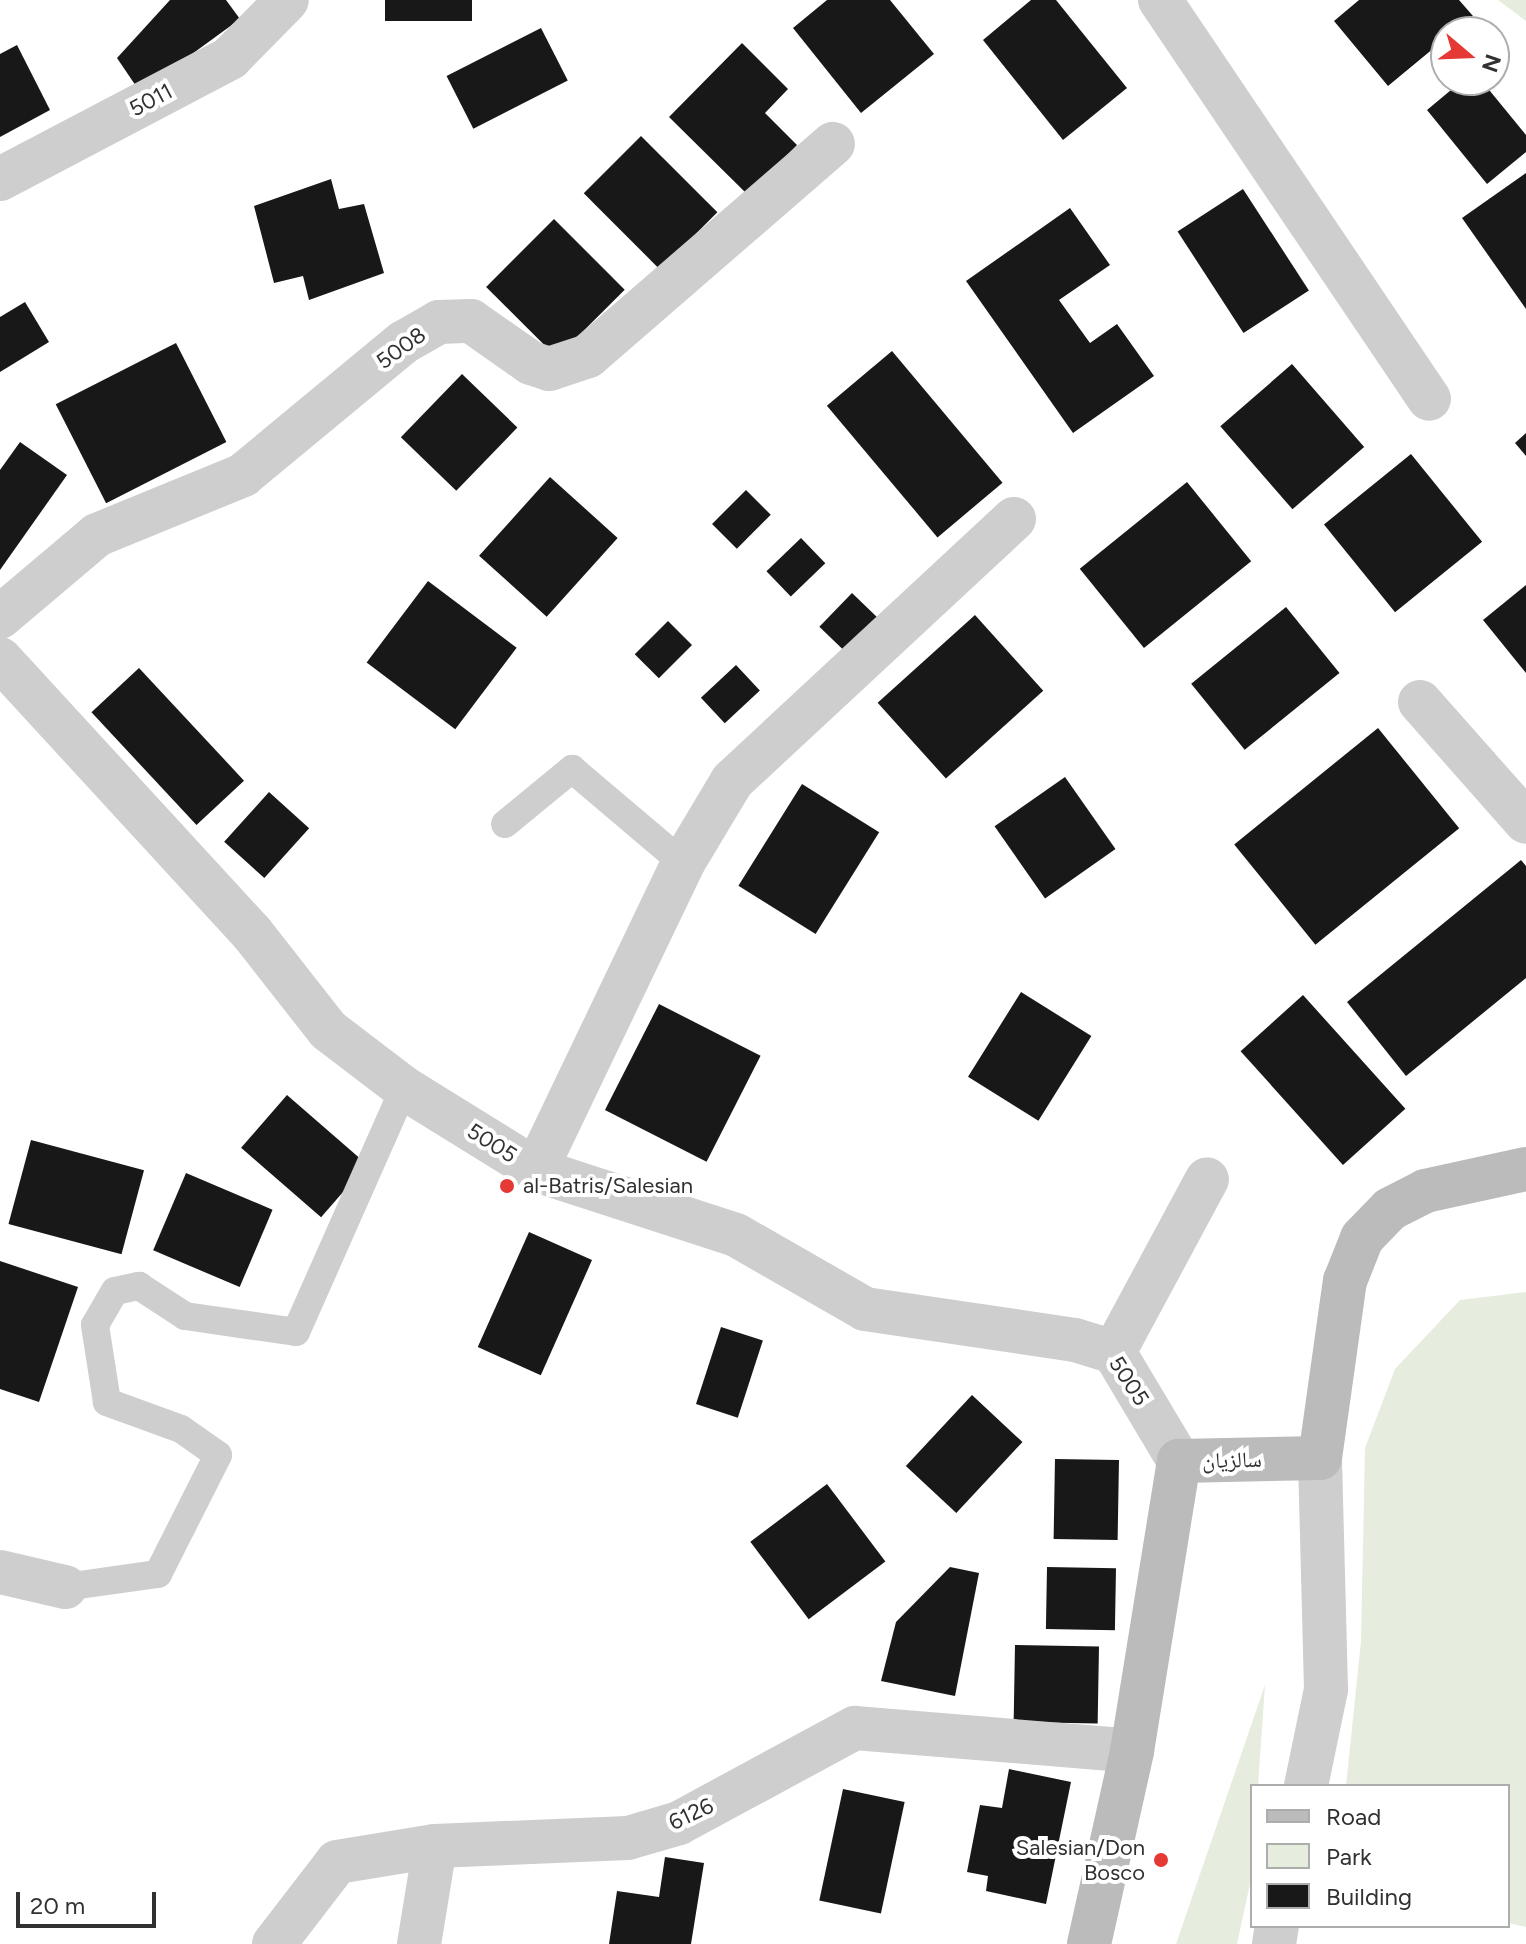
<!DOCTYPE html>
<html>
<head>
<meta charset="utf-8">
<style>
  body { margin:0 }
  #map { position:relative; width:1526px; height:1944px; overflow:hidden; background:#fff; font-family:Figtree,"Noto Naskh Arabic",sans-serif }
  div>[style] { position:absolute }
  .green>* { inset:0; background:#e6eddf }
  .building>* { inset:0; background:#181818; transform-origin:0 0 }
  .lane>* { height:28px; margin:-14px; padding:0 14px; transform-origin:14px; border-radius:14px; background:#cecece }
  .street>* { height:44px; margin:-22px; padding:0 22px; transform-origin:22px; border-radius:22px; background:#cecece }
  .secondary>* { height:44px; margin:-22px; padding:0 22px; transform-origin:22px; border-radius:22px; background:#bbb }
  .dots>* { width:22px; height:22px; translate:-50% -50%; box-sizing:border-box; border:4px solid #fff; border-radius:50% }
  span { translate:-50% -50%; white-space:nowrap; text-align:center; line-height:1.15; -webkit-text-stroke:8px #fff; paint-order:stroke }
  .street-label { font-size:22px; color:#313131 }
  .poi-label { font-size:22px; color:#313131 }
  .left { translate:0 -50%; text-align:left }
  .right { translate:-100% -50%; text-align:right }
  .legend { position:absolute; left:1250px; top:1784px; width:260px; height:144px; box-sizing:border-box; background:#fff; border:2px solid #adadad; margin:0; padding:10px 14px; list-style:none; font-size:24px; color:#313131 }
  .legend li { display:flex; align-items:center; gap:16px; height:40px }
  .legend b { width:40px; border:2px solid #adadad }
  .north { position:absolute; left:1430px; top:16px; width:80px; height:80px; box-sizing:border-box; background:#fff; border:2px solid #adadad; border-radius:50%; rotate:109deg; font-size:22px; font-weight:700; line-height:32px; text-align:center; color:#313131 }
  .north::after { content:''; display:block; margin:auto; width:28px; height:36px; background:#e53935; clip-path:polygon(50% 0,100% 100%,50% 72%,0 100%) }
  .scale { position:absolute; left:16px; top:1892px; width:140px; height:36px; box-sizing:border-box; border:4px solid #313131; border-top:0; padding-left:10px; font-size:24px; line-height:28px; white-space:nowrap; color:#313131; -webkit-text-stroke:6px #fff; paint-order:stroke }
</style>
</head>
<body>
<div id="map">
  <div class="green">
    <div style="clip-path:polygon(1498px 0,1526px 0,1526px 21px)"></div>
    <div style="clip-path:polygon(1526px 1292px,1526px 1927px,1508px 1923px,1508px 1786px,1346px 1786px,1361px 1641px,1365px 1448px,1395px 1369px,1460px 1300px)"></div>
    <div style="clip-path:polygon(1265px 1685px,1258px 1786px,1252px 1786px,1250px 1884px,1237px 1944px,1176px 1944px)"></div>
  </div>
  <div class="building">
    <div style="clip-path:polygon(170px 0,226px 0,240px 19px,140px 92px,117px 58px)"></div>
    <div style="left:385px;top:0;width:87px;height:21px"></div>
    <div style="clip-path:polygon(827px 0,890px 0,934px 54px,861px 113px,793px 28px)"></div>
    <div style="clip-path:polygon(1031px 0,1056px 0,1127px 88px,1063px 140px,983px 40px)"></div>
    <div style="clip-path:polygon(1359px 0,1459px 0,1473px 16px,1446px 32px,1446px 38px,1388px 86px,1334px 21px)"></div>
    <div style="left:541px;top:28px;width:59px;height:106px;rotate:63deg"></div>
    <div style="clip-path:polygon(742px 43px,788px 89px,765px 113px,797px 145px,748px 195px,669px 117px)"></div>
    <div style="clip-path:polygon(17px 45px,50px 110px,0 137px,0 54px)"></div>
    <div style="clip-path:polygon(1463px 80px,1481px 80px,1526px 135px,1526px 152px,1487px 184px,1427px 110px)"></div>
    <div style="left:641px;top:136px;width:108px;height:81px;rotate:45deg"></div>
    <div style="clip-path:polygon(1526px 173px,1526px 309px,1462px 218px)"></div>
    <div style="clip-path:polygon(331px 179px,339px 209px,364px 204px,384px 273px,309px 300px,303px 276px,274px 283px,254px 206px)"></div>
    <div style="left:1243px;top:189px;width:121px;height:78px;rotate:57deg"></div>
    <div style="clip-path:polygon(1070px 208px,1110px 265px,1059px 300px,1090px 343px,1117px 324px,1154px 376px,1073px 433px,966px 281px)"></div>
    <div style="left:554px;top:219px;width:100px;height:96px;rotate:45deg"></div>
    <div style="clip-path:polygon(25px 302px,49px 342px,0 372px,0 317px)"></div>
    <div style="left:176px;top:343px;width:111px;height:135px;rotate:63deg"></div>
    <div style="left:892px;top:351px;width:172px;height:85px;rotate:50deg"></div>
    <div style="left:1292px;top:364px;width:110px;height:95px;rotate:49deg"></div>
    <div style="left:462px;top:374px;width:77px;height:88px;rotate:44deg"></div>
    <div style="clip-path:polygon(1526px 433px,1526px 456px,1515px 443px)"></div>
    <div style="clip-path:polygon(20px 442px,67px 475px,0 570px,0 470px)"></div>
    <div style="left:1411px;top:454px;width:113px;height:112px;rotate:51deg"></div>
    <div style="left:550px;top:477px;width:91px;height:106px;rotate:42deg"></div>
    <div style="left:1187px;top:482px;width:102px;height:138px;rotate:51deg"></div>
    <div style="left:746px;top:490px;width:35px;height:48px;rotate:45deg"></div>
    <div style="left:801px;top:538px;width:35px;height:48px;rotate:46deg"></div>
    <div style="left:428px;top:581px;width:111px;height:102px;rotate:37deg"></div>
    <div style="clip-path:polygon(1526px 585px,1526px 673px,1483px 620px)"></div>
    <div style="left:852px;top:593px;width:35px;height:47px;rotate:44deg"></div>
    <div style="left:1286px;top:607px;width:85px;height:122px;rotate:51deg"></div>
    <div style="left:975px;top:615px;width:102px;height:131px;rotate:48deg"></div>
    <div style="left:668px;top:621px;width:34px;height:47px;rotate:45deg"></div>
    <div style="left:736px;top:665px;width:35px;height:48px;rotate:47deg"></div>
    <div style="left:139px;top:668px;width:154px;height:65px;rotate:47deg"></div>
    <div style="left:1378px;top:728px;width:129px;height:185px;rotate:51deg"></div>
    <div style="left:1065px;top:777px;width:88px;height:86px;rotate:55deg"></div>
    <div style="left:802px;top:784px;width:91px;height:120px;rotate:32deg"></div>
    <div style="left:269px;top:792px;width:54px;height:67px;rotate:42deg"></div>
    <div style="clip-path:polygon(1521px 860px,1526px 866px,1526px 978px,1406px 1076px,1347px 1002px)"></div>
    <div style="left:1021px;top:992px;width:83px;height:100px;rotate:32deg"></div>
    <div style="left:1303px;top:995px;width:153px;height:84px;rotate:48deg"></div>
    <div style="left:659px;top:1004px;width:114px;height:119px;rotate:27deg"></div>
    <div style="left:287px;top:1095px;width:106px;height:70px;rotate:41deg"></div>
    <div style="left:31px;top:1140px;width:117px;height:87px;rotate:15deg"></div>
    <div style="left:186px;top:1173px;width:94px;height:84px;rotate:23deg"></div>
    <div style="left:529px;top:1232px;width:69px;height:126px;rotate:24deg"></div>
    <div style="clip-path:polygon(0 1261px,78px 1287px,39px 1402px,0 1389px)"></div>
    <div style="left:721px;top:1327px;width:44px;height:81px;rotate:18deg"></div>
    <div style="left:972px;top:1395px;width:69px;height:97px;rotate:43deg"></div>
    <div style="left:1055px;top:1459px;width:64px;height:80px;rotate:1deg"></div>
    <div style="left:827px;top:1484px;width:97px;height:96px;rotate:53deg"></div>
    <div style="clip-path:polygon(950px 1567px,979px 1573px,955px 1696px,881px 1681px,896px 1622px)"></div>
    <div style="left:1047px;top:1567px;width:69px;height:62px;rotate:1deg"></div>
    <div style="left:1015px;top:1645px;width:84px;height:77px;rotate:1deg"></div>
    <div style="clip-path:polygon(1009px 1769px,1071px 1782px,1046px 1904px,986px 1891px,988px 1876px,967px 1872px,980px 1805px,1002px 1808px)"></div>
    <div style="left:843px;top:1789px;width:63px;height:114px;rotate:12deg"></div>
    <div style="clip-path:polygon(665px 1857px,704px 1863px,691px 1944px,609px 1944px,617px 1891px,659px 1897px)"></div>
  </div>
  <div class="lane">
    <div style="left:505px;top:824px;width:87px;rotate:-39.4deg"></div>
    <div style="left:572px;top:769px;width:145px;rotate:40.3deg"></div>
    <div style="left:65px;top:1587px;width:94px;rotate:-8deg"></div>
    <div style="left:158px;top:1574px;width:133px;rotate:-63.2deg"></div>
    <div style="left:218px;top:1455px;width:45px;rotate:-144.9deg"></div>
    <div style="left:181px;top:1429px;width:79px;rotate:-160deg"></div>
    <div style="left:107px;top:1402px;width:78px;rotate:-98.9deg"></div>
    <div style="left:95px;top:1325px;width:39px;rotate:-60deg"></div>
    <div style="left:115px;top:1291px;width:25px;rotate:-12deg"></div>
    <div style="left:139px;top:1286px;width:55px;rotate:33.1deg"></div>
    <div style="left:185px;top:1316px;width:112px;rotate:8.2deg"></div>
    <div style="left:296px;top:1332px;width:267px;rotate:-66.1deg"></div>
  </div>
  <div class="street">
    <div style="left:1160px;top:0;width:481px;rotate:56deg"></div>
    <div style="left:0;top:179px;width:260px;rotate:-27.7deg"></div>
    <div style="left:230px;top:58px;width:81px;rotate:-45.5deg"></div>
    <div style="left:0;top:617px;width:127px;rotate:-40.2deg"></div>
    <div style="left:97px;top:535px;width:158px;rotate:-22.3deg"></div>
    <div style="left:243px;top:475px;width:209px;rotate:-39.6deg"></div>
    <div style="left:404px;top:342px;width:40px;rotate:-29.7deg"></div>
    <div style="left:439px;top:322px;width:32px;rotate:-2deg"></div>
    <div style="left:471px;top:321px;width:73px;rotate:35deg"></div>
    <div style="left:531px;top:363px;width:19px;rotate:18deg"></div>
    <div style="left:549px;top:369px;width:41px;rotate:-18.4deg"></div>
    <div style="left:588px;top:356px;width:324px;rotate:-40.9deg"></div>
    <div style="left:0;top:659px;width:372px;rotate:47.4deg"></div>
    <div style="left:252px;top:933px;width:123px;rotate:51.9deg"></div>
    <div style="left:328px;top:1030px;width:96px;rotate:37.3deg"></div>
    <div style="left:404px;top:1088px;width:155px;rotate:31.8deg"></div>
    <div style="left:536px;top:1170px;width:210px;rotate:18deg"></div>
    <div style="left:736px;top:1235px;width:149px;rotate:29.8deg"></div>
    <div style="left:865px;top:1309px;width:212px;rotate:8.4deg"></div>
    <div style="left:1075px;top:1340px;width:41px;rotate:17.1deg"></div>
    <div style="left:1114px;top:1352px;width:127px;rotate:59.2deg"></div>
    <div style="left:1420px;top:702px;width:160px;rotate:48.5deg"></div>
    <div style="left:536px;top:1170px;width:340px;rotate:-64.4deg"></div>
    <div style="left:683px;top:863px;width:96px;rotate:-59.1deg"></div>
    <div style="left:732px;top:781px;width:385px;rotate:-42.9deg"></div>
    <div style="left:1114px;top:1352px;width:196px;rotate:-61.7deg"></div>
    <div style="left:0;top:1572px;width:67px;rotate:13deg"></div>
    <div style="left:1306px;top:1786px;width:99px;rotate:-78.3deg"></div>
    <div style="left:1326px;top:1689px;width:231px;rotate:-91.5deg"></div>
    <div style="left:274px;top:1944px;width:103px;rotate:-52.5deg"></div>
    <div style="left:337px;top:1862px;width:99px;rotate:-9.3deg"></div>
    <div style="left:435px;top:1846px;width:193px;rotate:-2.4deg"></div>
    <div style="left:628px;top:1838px;width:53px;rotate:-16.4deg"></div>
    <div style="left:679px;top:1823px;width:200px;rotate:-28.4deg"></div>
    <div style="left:855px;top:1728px;width:278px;rotate:4.7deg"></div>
    <div style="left:419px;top:1944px;width:99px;rotate:-80.7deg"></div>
    <div style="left:1274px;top:1944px;width:18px;rotate:-81deg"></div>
  </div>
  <div class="secondary">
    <div style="left:1089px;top:1944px;width:198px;rotate:-77.4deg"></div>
    <div style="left:1132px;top:1751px;width:294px;rotate:-80.8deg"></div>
    <div style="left:1179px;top:1461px;width:141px;rotate:-1.2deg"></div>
    <div style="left:1320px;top:1458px;width:179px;rotate:-82deg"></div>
    <div style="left:1345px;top:1281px;width:46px;rotate:-68.4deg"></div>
    <div style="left:1362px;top:1238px;width:40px;rotate:-46deg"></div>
    <div style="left:1390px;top:1209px;width:39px;rotate:-27deg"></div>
    <div style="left:1425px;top:1191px;width:103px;rotate:-12.3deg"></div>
  </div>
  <div class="dots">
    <div style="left:507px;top:1186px;background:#e53935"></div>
    <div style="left:1161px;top:1860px;background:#e53935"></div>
  </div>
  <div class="street-label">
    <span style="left:151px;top:100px;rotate:-28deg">5011</span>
    <span style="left:401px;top:348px;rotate:-36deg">5008</span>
    <span style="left:492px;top:1143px;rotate:32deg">5005</span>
    <span style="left:1129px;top:1381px;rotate:57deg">5005</span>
    <span style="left:1232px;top:1460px;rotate:-1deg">سالزيان</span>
    <span style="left:691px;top:1814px;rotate:-25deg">6126</span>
  </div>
  <div class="poi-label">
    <span class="left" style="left:523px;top:1186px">al-Batris/Salesian</span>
    <span class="right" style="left:1145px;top:1860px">Salesian/Don<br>Bosco</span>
  </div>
  <ul class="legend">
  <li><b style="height:10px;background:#bbb"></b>Road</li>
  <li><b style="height:22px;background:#e6eddf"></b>Park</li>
  <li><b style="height:22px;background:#181818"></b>Building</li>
  </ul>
  <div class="north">N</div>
  <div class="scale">20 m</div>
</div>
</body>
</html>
